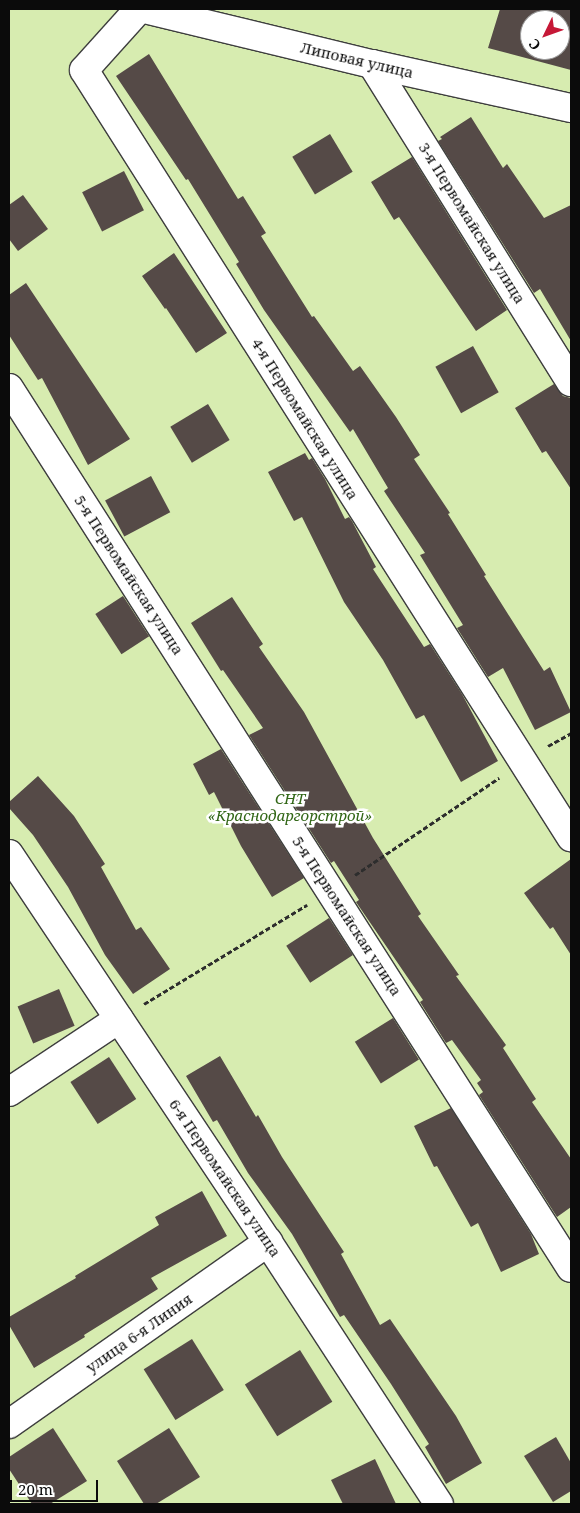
<!DOCTYPE html>
<html>
<head>
<meta charset="utf-8">
<style>
  body { margin:0 }
  #map { position:relative; width:580px; height:1513px; overflow:hidden; background:#fff8e9; font-family:"Noto Serif",serif }
  div>[style] { position:absolute }
  .green>* { inset:0; background:#d7ecb0 }
  .building>* { inset:0; background:#554a47; transform-origin:0 0 }
  .path>* { height:3px; margin-top:-1.5px; transform-origin:0; background:repeating-linear-gradient(90deg,#2d2d2d 0 5px,transparent 0 7.5px) }
  .roads { filter:drop-shadow(1px 0 #3e3e3e) drop-shadow(-1px 0 #3e3e3e) drop-shadow(0 1px #3e3e3e) drop-shadow(0 -1px #3e3e3e) }
  .minor>* { height:28px; margin:-14px; padding:0 14px; transform-origin:14px; border-radius:14px; background:#fff }
  span { translate:-50% -50%; white-space:nowrap; text-align:center; line-height:1.15; -webkit-text-stroke:5px #fff; paint-order:stroke }
  .street-label { font-size:15px; color:#0b0b0b }
  .park-label { font-size:15px; color:#326717; font-style:italic }
  .frame { position:absolute; inset:0; border:10px solid #0b0b0b; pointer-events:none }
  .north { position:absolute; left:520px; top:10px; width:50px; height:50px; box-sizing:border-box; background:#fff; border:1px solid #9d9d9d; border-radius:50%; rotate:228deg; font-size:14px; font-weight:700; line-height:20px; text-align:center; color:#0b0b0b }
  .north::after { content:''; display:block; margin:auto; width:18px; height:22px; background:#c61837; clip-path:polygon(50% 0,100% 100%,50% 72%,0 100%) }
  .scale { position:absolute; left:10px; top:1480px; width:88px; height:22px; box-sizing:border-box; border:2px solid #0b0b0b; border-top:0; padding-left:6px; font-size:15px; line-height:18px; white-space:nowrap; color:#0b0b0b; -webkit-text-stroke:4px #fff; paint-order:stroke }
</style>
</head>
<body>
<div id="map">
  <div class="green">
    <div style="clip-path:polygon(evenodd,9px 9px,571px 9px,571px 1504px,9px 1504px,9px 9px,530px 20px,560px 20px,560px 50px,530px 50px,530px 20px)"></div>
  </div>
  <div class="building">
    <div style="clip-path:polygon(evenodd,500px 9px,571px 9px,571px 70px,488px 48px,500px 9px,530px 20px,560px 20px,560px 50px,530px 50px,530px 20px)"></div>
    <div style="clip-path:polygon(149px 54px,238px 199px,243px 196px,266px 233px,261px 236px,312px 317px,314px 316px,353px 371px,360px 366px,396px 417px,420px 455px,414px 459px,450px 513px,448px 514px,486px 575px,484px 576px,544px 671px,550px 667px,571px 712px,535px 730px,503px 668px,488px 677px,457px 628px,463px 625px,420px 555px,425px 553px,384px 491px,388px 488px,353px 429px,350px 432px,264px 310px,236px 264px,239px 262px,188px 179px,186px 180px,116px 76px)"></div>
    <div style="clip-path:polygon(471px 117px,503px 168px,507px 164px,544px 218px,571px 205px,571px 341px,540px 289px,534px 293px,438px 141px,442px 139px,440px 137px)"></div>
    <div style="left:330px;top:134px;width:44px;height:44px;rotate:59deg"></div>
    <div style="clip-path:polygon(412px 157px,507px 310px,476px 331px,399px 217px,394px 220px,371px 182px)"></div>
    <div style="left:124px;top:171px;width:44px;height:47px;rotate:63deg"></div>
    <div style="clip-path:polygon(23px 195px,48px 229px,18px 251px,9px 239px,9px 205px)"></div>
    <div style="clip-path:polygon(174px 253px,227px 333px,196px 353px,166px 308px,165px 309px,142px 276px)"></div>
    <div style="clip-path:polygon(26px 283px,130px 439px,88px 465px,42px 378px,38px 380px,9px 335px,9px 295px)"></div>
    <div style="left:473px;top:346px;width:53px;height:43px;rotate:61deg"></div>
    <div style="clip-path:polygon(554px 384px,563px 396px,571px 398px,571px 489px,546px 451px,542px 453px,515px 408px)"></div>
    <div style="left:208px;top:404px;width:42px;height:44px;rotate:59deg"></div>
    <div style="clip-path:polygon(305px 453px,309px 460px,312px 458px,325px 479px,345px 519px,349px 517px,352px 521px,376px 567px,373px 569px,424px 647px,430px 644px,462px 694px,498px 761px,461px 782px,424px 715px,416px 719px,383px 660px,344px 602px,302px 517px,294px 521px,268px 472px)"></div>
    <div style="left:151px;top:476px;width:41px;height:52px;rotate:62deg"></div>
    <div style="left:123px;top:596px;width:48px;height:33px;rotate:57deg"></div>
    <div style="clip-path:polygon(232px 597px,263px 644px,259px 647px,304px 712px,373px 838px,421px 914px,418px 916px,459px 975px,456px 976px,506px 1045px,503px 1048px,536px 1099px,532px 1102px,571px 1159px,571px 1207px,557px 1217px,479px 1095px,483px 1092px,477px 1083px,481px 1080px,452px 1040px,446px 1043px,420px 1002px,423px 1000px,356px 902px,359px 900px,334px 861px,331px 863px,249px 735px,263px 728px,223px 670px,221px 671px,191px 623px)"></div>
    <div style="clip-path:polygon(221px 749px,304px 878px,272px 897px,241px 846px,214px 792px,209px 795px,193px 764px)"></div>
    <div style="clip-path:polygon(38px 776px,74px 816px,105px 864px,101px 867px,136px 930px,141px 927px,170px 969px,133px 994px,105px 955px,68px 887px,33px 835px,9px 808px,9px 802px)"></div>
    <div style="clip-path:polygon(571px 859px,571px 955px,553px 927px,550px 929px,524px 893px)"></div>
    <div style="left:329px;top:918px;width:44px;height:51px;rotate:57deg"></div>
    <div style="left:59px;top:989px;width:40px;height:45px;rotate:67deg"></div>
    <div style="left:393px;top:1018px;width:49px;height:45px;rotate:58deg"></div>
    <div style="clip-path:polygon(220px 1056px,256px 1117px,258px 1115px,282px 1157px,344px 1252px,341px 1254px,380px 1325px,390px 1319px,456px 1416px,482px 1463px,446px 1484px,425px 1447px,429px 1444px,391px 1384px,344px 1315px,340px 1317px,292px 1234px,248px 1173px,217px 1120px,213px 1122px,186px 1076px)"></div>
    <div style="left:109px;top:1057px;width:50px;height:46px;rotate:57deg"></div>
    <div style="clip-path:polygon(451px 1108px,531px 1234px,539px 1254px,501px 1272px,478px 1223px,471px 1227px,437px 1166px,434px 1167px,414px 1126px)"></div>
    <div style="clip-path:polygon(202px 1191px,227px 1236px,151px 1278px,158px 1289px,84px 1335px,85px 1337px,34px 1368px,9px 1325px,9px 1317px,76px 1278px,75px 1276px,159px 1225px,155px 1217px)"></div>
    <div style="left:192px;top:1339px;width:60px;height:57px;rotate:58deg"></div>
    <div style="left:300px;top:1350px;width:61px;height:65px;rotate:58deg"></div>
    <div style="clip-path:polygon(53px 1428px,87px 1481px,50px 1504px,32px 1504px,9px 1469px,9px 1457px)"></div>
    <div style="clip-path:polygon(169px 1428px,200px 1477px,156px 1504px,144px 1504px,117px 1461px)"></div>
    <div style="clip-path:polygon(556px 1437px,571px 1463px,571px 1491px,553px 1502px,524px 1456px)"></div>
    <div style="clip-path:polygon(375px 1459px,396px 1504px,343px 1504px,331px 1480px)"></div>
  </div>
  <div class="path">
    <div style="left:548px;top:746px;width:26px;rotate:-29deg"></div>
    <div style="left:355px;top:875px;width:174px;rotate:-34deg"></div>
    <div style="left:144px;top:1004px;width:191px;rotate:-31.3deg"></div>
  </div>
  <div class="roads">
    <div class="minor">
      <div style="left:139px;top:9px;width:82px;rotate:132deg"></div>
      <div style="left:84px;top:70px;width:909px;rotate:57.59deg"></div>
      <div style="left:144px;top:9px;width:235px;rotate:13.6deg"></div>
      <div style="left:372px;top:64px;width:204px;rotate:12.5deg"></div>
      <div style="left:372px;top:64px;width:375px;rotate:58deg"></div>
      <div style="left:9px;top:388px;width:1044px;rotate:57.44deg"></div>
      <div style="left:9px;top:854px;width:467px;rotate:56.3deg"></div>
      <div style="left:268px;top:1242px;width:313px;rotate:56.9deg"></div>
      <div style="left:9px;top:1092px;width:132px;rotate:-33.6deg"></div>
      <div style="left:9px;top:1424px;width:317px;rotate:-35.1deg"></div>
    </div>
  </div>
  <div class="street-label">
    <span style="left:357px;top:60px;rotate:13deg">Липовая улица</span>
    <span style="left:472px;top:223px;rotate:58deg">3-я Первомайская улица</span>
    <span style="left:305px;top:419px;rotate:58deg">4-я Первомайская улица</span>
    <span style="left:129px;top:575px;rotate:57deg">5-я Первомайская улица</span>
    <span style="left:347px;top:916px;rotate:57deg">5-я Первомайская улица</span>
    <span style="left:225px;top:1178px;rotate:56deg">6-я Первомайская улица</span>
    <span style="left:139px;top:1333px;rotate:-35deg">улица 6-я Линия</span>
  </div>
  <div class="park-label">
    <span style="left:290px;top:807px">СНТ<br>«Краснодаргорстрой»</span>
  </div>
  <div class="frame"></div>
  <div class="north">С</div>
  <div class="scale">20 m</div>
</div>
</body>
</html>
